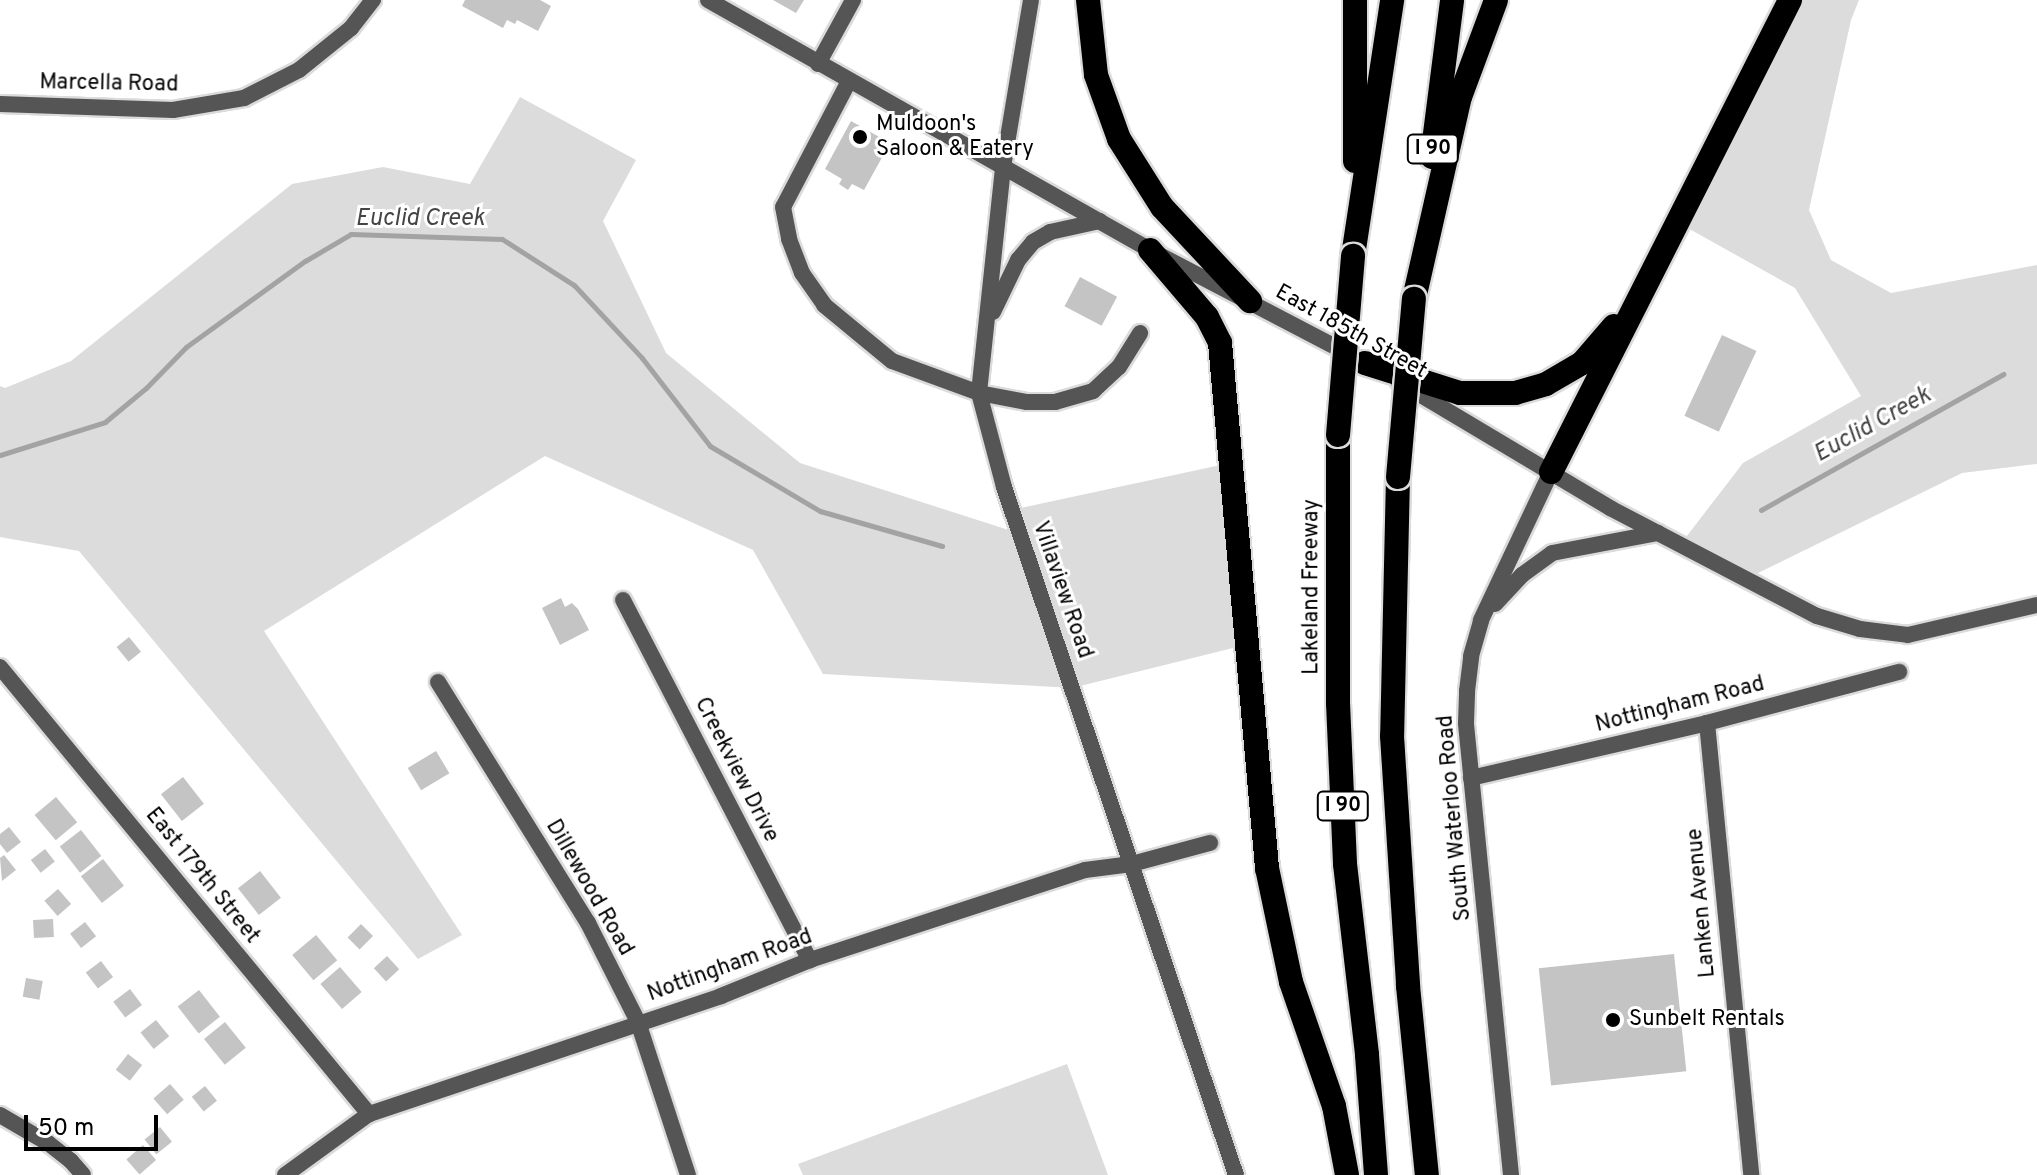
<!DOCTYPE html>
<html>
<head>
<meta charset="utf-8">
<style>
  body { margin:0 }
  #map { position:relative; width:2037px; height:1175px; overflow:hidden; background:#fff; font-family:Overpass,sans-serif }
  div>[style] { position:absolute }
  .green>* { inset:0; background:#dcdcdc }
  .stream>* { height:5px; margin:-2.5px; padding:0 2.5px; transform-origin:2.5px; border-radius:2.5px; background:#a3a3a3 }
  .building>* { inset:0; background:#c4c4c4; transform-origin:0 0 }
  .roads { filter:drop-shadow(2px 0 #dbdbdb) drop-shadow(-2px 0 #dbdbdb) drop-shadow(0 2px #dbdbdb) drop-shadow(0 -2px #dbdbdb) }
  .minor>* { height:16px; margin:-8px; padding:0 8px; transform-origin:8px; border-radius:8px; background:#555 }
  .tertiary>* { height:16px; margin:-8px; padding:0 8px; transform-origin:8px; border-radius:8px; background:#555 }
  .motorway>* { height:24px; margin:-12px; padding:0 12px; transform-origin:12px; border-radius:12px; background:#000 }
  .bridges { filter:drop-shadow(2px 0 #dbdbdb) drop-shadow(-2px 0 #dbdbdb) drop-shadow(0 2px #dbdbdb) drop-shadow(0 -2px #dbdbdb) }
  .motorway-bridge>* { height:24px; margin:-12px; padding:0 12px; transform-origin:12px; border-radius:12px; background:#000 }
  .dots>* { width:22px; height:22px; translate:-50% -50%; box-sizing:border-box; border:4px solid #fff; border-radius:50% }
  span { translate:-50% -50%; white-space:nowrap; text-align:center; line-height:1.15; -webkit-text-stroke:6px #fff; paint-order:stroke }
  .shield-label span { padding:2px 6px; background:#fff; border:2px solid; border-radius:6px; -webkit-text-stroke-width:0 }
  .shield-label { font-size:20px; color:#000; font-weight:700 }
  .street-label { font-size:22px; color:#000 }
  .poi-label { font-size:22px; color:#000 }
  .left { translate:0 -50%; text-align:left }
  .water-label { font-size:24px; color:#444; font-style:italic }
  .scale { position:absolute; left:24px; top:1115px; width:134px; height:36px; box-sizing:border-box; border:4px solid #000; border-top:0; padding-left:10px; font-size:24px; line-height:28px; white-space:nowrap; color:#000; -webkit-text-stroke:6px #fff; paint-order:stroke }
</style>
</head>
<body>
<div id="map">
  <div class="green">
    <div style="clip-path:polygon(1790px 0,1859px 0,1851px 20px,1809px 210px,1831px 260px,1891px 293px,2037px 265px,2037px 464px,1962px 473px,1746px 579px,1680px 545px,1743px 463px,1861px 396px,1795px 288px,1677px 222px)"></div>
    <div style="clip-path:polygon(520px 97px,636px 160px,603px 221px,666px 353px,800px 463px,1018px 533px,1011px 510px,1230px 463px,1245px 645px,1072px 688px,823px 674px,753px 550px,545px 456px,264px 631px,462px 935px,418px 959px,79px 551px,0 537px,0 386px,5px 388px,71px 361px,292px 184px,383px 167px,470px 184px)"></div>
    <div style="clip-path:polygon(1067px 1064px,1108px 1175px,803px 1175px,798px 1164px)"></div>
  </div>
  <div class="stream">
    <div style="left:0;top:455px;width:110px;rotate:-17.4deg"></div>
    <div style="left:105px;top:422px;width:53px;rotate:-39.7deg"></div>
    <div style="left:146px;top:388px;width:57px;rotate:-45.7deg"></div>
    <div style="left:186px;top:347px;width:147px;rotate:-35.9deg"></div>
    <div style="left:305px;top:261px;width:53px;rotate:-30.4deg"></div>
    <div style="left:351px;top:234px;width:151px;rotate:1.9deg"></div>
    <div style="left:502px;top:239px;width:85px;rotate:32.6deg"></div>
    <div style="left:574px;top:285px;width:100px;rotate:47deg"></div>
    <div style="left:642px;top:358px;width:111px;rotate:52.3deg"></div>
    <div style="left:710px;top:446px;width:128px;rotate:30.6deg"></div>
    <div style="left:820px;top:511px;width:127px;rotate:16deg"></div>
    <div style="left:1761px;top:510px;width:278px;rotate:-29.3deg"></div>
  </div>
  <div class="building">
    <div style="clip-path:polygon(465px 0,540px 0,551px 6px,538px 31px,517px 20px,515px 24px,507px 20px,503px 28px,462px 6px)"></div>
    <div style="clip-path:polygon(773px 0,804px 0,796px 13px)"></div>
    <div style="clip-path:polygon(851px 121px,890px 143px,864px 190px,852px 184px,848px 190px,839px 184px,842px 179px,825px 169px)"></div>
    <div style="left:1080px;top:277px;width:42px;height:33px;rotate:28deg"></div>
    <div style="left:1722px;top:335px;width:38px;height:89px;rotate:25deg"></div>
    <div style="clip-path:polygon(561px 598px,565px 607px,572px 603px,578px 609px,589px 630px,560px 645px,542px 608px)"></div>
    <div style="left:129px;top:637px;width:19px;height:16px;rotate:51deg"></div>
    <div style="left:436px;top:751px;width:26px;height:33px;rotate:59deg"></div>
    <div style="left:183px;top:777px;width:34px;height:28px;rotate:52deg"></div>
    <div style="left:56px;top:797px;width:33px;height:28px;rotate:50deg"></div>
    <div style="clip-path:polygon(9px 827px,21px 842px,7px 853px,0 844px,0 834px)"></div>
    <div style="left:81px;top:830px;width:33px;height:27px;rotate:52deg"></div>
    <div style="left:45px;top:849px;width:16px;height:18px;rotate:52deg"></div>
    <div style="clip-path:polygon(4px 855px,16px 870px,2px 881px,0 858px)"></div>
    <div style="left:103px;top:859px;width:34px;height:28px;rotate:52deg"></div>
    <div style="left:260px;top:871px;width:34px;height:28px;rotate:52deg"></div>
    <div style="left:58px;top:889px;width:20px;height:18px;rotate:49deg"></div>
    <div style="left:53px;top:919px;width:18px;height:20px;rotate:87deg"></div>
    <div style="left:85px;top:922px;width:18px;height:19px;rotate:52deg"></div>
    <div style="left:361px;top:924px;width:17px;height:19px;rotate:45deg"></div>
    <div style="left:316px;top:935px;width:33px;height:31px;rotate:50deg"></div>
    <div style="left:1674px;top:954px;width:118px;height:136px;rotate:84deg"></div>
    <div style="left:387px;top:956px;width:18px;height:18px;rotate:47deg"></div>
    <div style="left:101px;top:961px;width:20px;height:19px;rotate:53deg"></div>
    <div style="left:340px;top:967px;width:33px;height:26px;rotate:49deg"></div>
    <div style="left:26px;top:978px;width:17px;height:19px;rotate:10deg"></div>
    <div style="left:130px;top:989px;width:20px;height:21px;rotate:53deg"></div>
    <div style="left:199px;top:990px;width:34px;height:27px;rotate:52deg"></div>
    <div style="left:156px;top:1020px;width:21px;height:20px;rotate:51deg"></div>
    <div style="left:225px;top:1022px;width:33px;height:27px;rotate:51deg"></div>
    <div style="left:128px;top:1054px;width:18px;height:20px;rotate:38deg"></div>
    <div style="left:170px;top:1084px;width:21px;height:22px;rotate:49deg"></div>
    <div style="left:205px;top:1086px;width:19px;height:17px;rotate:51deg"></div>
    <div style="left:160px;top:1127px;width:19px;height:20px;rotate:51deg"></div>
    <div style="left:143px;top:1145px;width:20px;height:22px;rotate:49deg"></div>
  </div>
  <div class="roads">
    <div class="minor">
      <div style="left:818px;top:64px;width:73px;rotate:-61.3deg"></div>
      <div style="left:849px;top:81px;width:142px;rotate:117.6deg"></div>
      <div style="left:783px;top:207px;width:33px;rotate:79deg"></div>
      <div style="left:789px;top:239px;width:36px;rotate:69deg"></div>
      <div style="left:802px;top:273px;width:39px;rotate:55deg"></div>
      <div style="left:824px;top:305px;width:88px;rotate:39.5deg"></div>
      <div style="left:892px;top:361px;width:93px;rotate:20.2deg"></div>
      <div style="left:979px;top:393px;width:49px;rotate:10.6deg"></div>
      <div style="left:1027px;top:402px;width:28px"></div>
      <div style="left:1055px;top:402px;width:40px;rotate:-16deg"></div>
      <div style="left:1093px;top:391px;width:35px;rotate:-43deg"></div>
      <div style="left:1119px;top:367px;width:40px;rotate:-58deg"></div>
      <div style="left:0;top:104px;width:173px;rotate:2deg"></div>
      <div style="left:173px;top:110px;width:72px;rotate:-9.6deg"></div>
      <div style="left:244px;top:98px;width:62px;rotate:-27deg"></div>
      <div style="left:299px;top:70px;width:67px;rotate:-38.9deg"></div>
      <div style="left:351px;top:28px;width:36px;rotate:-52deg"></div>
      <div style="left:623px;top:600px;width:406px;rotate:62.6deg"></div>
      <div style="left:0;top:667px;width:580px;rotate:50.46deg"></div>
      <div style="left:438px;top:682px;width:284px;rotate:58.1deg"></div>
      <div style="left:588px;top:923px;width:111px;rotate:63.2deg"></div>
      <div style="left:638px;top:1022px;width:161px;rotate:71.9deg"></div>
      <div style="left:1707px;top:723px;width:454px;rotate:84.4deg"></div>
      <div style="left:1471px;top:778px;width:242px;rotate:-13.1deg"></div>
      <div style="left:1707px;top:723px;width:199px;rotate:-14.9deg"></div>
      <div style="left:0;top:1115px;width:56px;rotate:30.3deg"></div>
      <div style="left:48px;top:1143px;width:29px;rotate:38deg"></div>
      <div style="left:71px;top:1161px;width:18px;rotate:49deg"></div>
      <div style="left:285px;top:1175px;width:104px;rotate:-36deg"></div>
      <div style="left:369px;top:1114px;width:371px;rotate:-18.5deg"></div>
      <div style="left:721px;top:996px;width:96px;rotate:-22deg"></div>
      <div style="left:810px;top:960px;width:289px;rotate:-18.1deg"></div>
      <div style="left:1085px;top:870px;width:47px;rotate:-7.3deg"></div>
      <div style="left:1132px;top:864px;width:81px;rotate:-15.1deg"></div>
    </div>
    <div class="tertiary">
      <div style="left:708px;top:0;width:508px;rotate:29.49deg"></div>
      <div style="left:1150px;top:250px;width:227px;rotate:27.6deg"></div>
      <div style="left:1031px;top:0;width:170px;rotate:99.5deg"></div>
      <div style="left:1003px;top:168px;width:226px;rotate:96.1deg"></div>
      <div style="left:979px;top:393px;width:97px;rotate:75.1deg"></div>
      <div style="left:1004px;top:487px;width:726px;rotate:71.37deg"></div>
      <div style="left:993px;top:312px;width:58px;rotate:-64.3deg"></div>
      <div style="left:1018px;top:260px;width:23px;rotate:-50deg"></div>
      <div style="left:1033px;top:242px;width:20px;rotate:-30deg"></div>
      <div style="left:1050px;top:232px;width:51px;rotate:-12.4deg"></div>
      <div style="left:1399px;top:382px;width:246px;rotate:30.8deg"></div>
      <div style="left:1610px;top:508px;width:233px;rotate:27.6deg"></div>
      <div style="left:1817px;top:616px;width:45px;rotate:16.8deg"></div>
      <div style="left:1860px;top:629px;width:48px;rotate:7.1deg"></div>
      <div style="left:1908px;top:635px;width:132px;rotate:-13.1deg"></div>
      <div style="left:1495px;top:604px;width:40px;rotate:-47deg"></div>
      <div style="left:1522px;top:575px;width:37px;rotate:-36deg"></div>
      <div style="left:1552px;top:553px;width:108px;rotate:-10.7deg"></div>
      <div style="left:1511px;top:1175px;width:454px;rotate:-95.7deg"></div>
      <div style="left:1466px;top:723px;width:32px;rotate:-88deg"></div>
      <div style="left:1467px;top:691px;width:35px;rotate:-83deg"></div>
      <div style="left:1471px;top:656px;width:37px;rotate:-74deg"></div>
      <div style="left:1481px;top:620px;width:164px;rotate:-64.7deg"></div>
    </div>
    <div class="motorway">
      <div style="left:1088px;top:0;width:75px;rotate:83.9deg"></div>
      <div style="left:1096px;top:75px;width:68px;rotate:70.2deg"></div>
      <div style="left:1119px;top:139px;width:80px;rotate:57.7deg"></div>
      <div style="left:1162px;top:207px;width:129px;rotate:46.9deg"></div>
      <div style="left:1432px;top:157px;width:158px;rotate:-82.7deg"></div>
      <div style="left:1355px;top:161px;width:161px;rotate:-90deg"></div>
      <div style="left:1150px;top:250px;width:88px;rotate:49.6deg"></div>
      <div style="left:1207px;top:317px;width:29px;rotate:63deg"></div>
      <div style="left:1220px;top:343px;width:527px;rotate:84.88deg"></div>
      <div style="left:1267px;top:868px;width:116px;rotate:78.1deg"></div>
      <div style="left:1291px;top:982px;width:131px;rotate:70.9deg"></div>
      <div style="left:1334px;top:1106px;width:70px;rotate:79.3deg"></div>
      <div style="left:1353px;top:256px;width:259px;rotate:-81.3deg"></div>
      <div style="left:1414px;top:299px;width:207px;rotate:-77.2deg"></div>
      <div style="left:1460px;top:97px;width:103px;rotate:-69.6deg"></div>
      <div style="left:1365px;top:363px;width:100px;rotate:17.5deg"></div>
      <div style="left:1460px;top:393px;width:55px"></div>
      <div style="left:1515px;top:393px;width:32px;rotate:-16deg"></div>
      <div style="left:1546px;top:384px;width:42px;rotate:-30.3deg"></div>
      <div style="left:1582px;top:363px;width:49px;rotate:-49.1deg"></div>
      <div style="left:1338px;top:435px;width:268px;rotate:90deg"></div>
      <div style="left:1338px;top:703px;width:161px;rotate:87.5deg"></div>
      <div style="left:1345px;top:864px;width:192px;rotate:83.4deg"></div>
      <div style="left:1367px;top:1055px;width:120px;rotate:85.7deg"></div>
      <div style="left:1551px;top:472px;width:529px;rotate:-63.14deg"></div>
      <div style="left:1398px;top:477px;width:259px;rotate:91.3deg"></div>
      <div style="left:1392px;top:736px;width:251px;rotate:86.3deg"></div>
      <div style="left:1408px;top:986px;width:190px;rotate:84.3deg"></div>
    </div>
  </div>
  <div class="bridges">
    <div class="motorway-bridge">
      <div style="left:1338px;top:435px;width:180px;rotate:-85.2deg"></div>
      <div style="left:1398px;top:477px;width:179px;rotate:-84.9deg"></div>
    </div>
  </div>
  <div class="dots">
    <div style="left:860px;top:137px;background:#000"></div>
    <div style="left:1613px;top:1020px;background:#000"></div>
  </div>
  <div class="shield-label">
    <span style="left:1433px;top:149px">I 90</span>
    <span style="left:1343px;top:806px">I 90</span>
  </div>
  <div class="street-label">
    <span style="left:109px;top:84px;rotate:1deg">Marcella Road</span>
    <span style="left:1351px;top:332px;rotate:29deg">East 185th Street</span>
    <span style="left:1312px;top:587px;rotate:-90deg">Lakeland Freeway</span>
    <span style="left:1062px;top:590px;rotate:71deg">Villaview Road</span>
    <span style="left:1680px;top:705px;rotate:-14deg">Nottingham Road</span>
    <span style="left:736px;top:770px;rotate:63deg">Creekview Drive</span>
    <span style="left:1455px;top:818px;rotate:-95deg">South Waterloo Road</span>
    <span style="left:202px;top:876px;rotate:51deg">East 179th Street</span>
    <span style="left:589px;top:888px;rotate:60deg">Dillewood Road</span>
    <span style="left:1702px;top:903px;rotate:-95deg">Lanken Avenue</span>
    <span style="left:730px;top:966px;rotate:-20deg">Nottingham Road</span>
  </div>
  <div class="poi-label">
    <span class="left" style="left:876px;top:137px">Muldoon's<br>Saloon &amp; Eatery</span>
    <span class="left" style="left:1629px;top:1020px">Sunbelt Rentals</span>
  </div>
  <div class="water-label">
    <span style="left:420px;top:220px">Euclid Creek</span>
    <span style="left:1873px;top:426px;rotate:-29deg">Euclid Creek</span>
  </div>
  <div class="scale">50 m</div>
</div>
</body>
</html>
